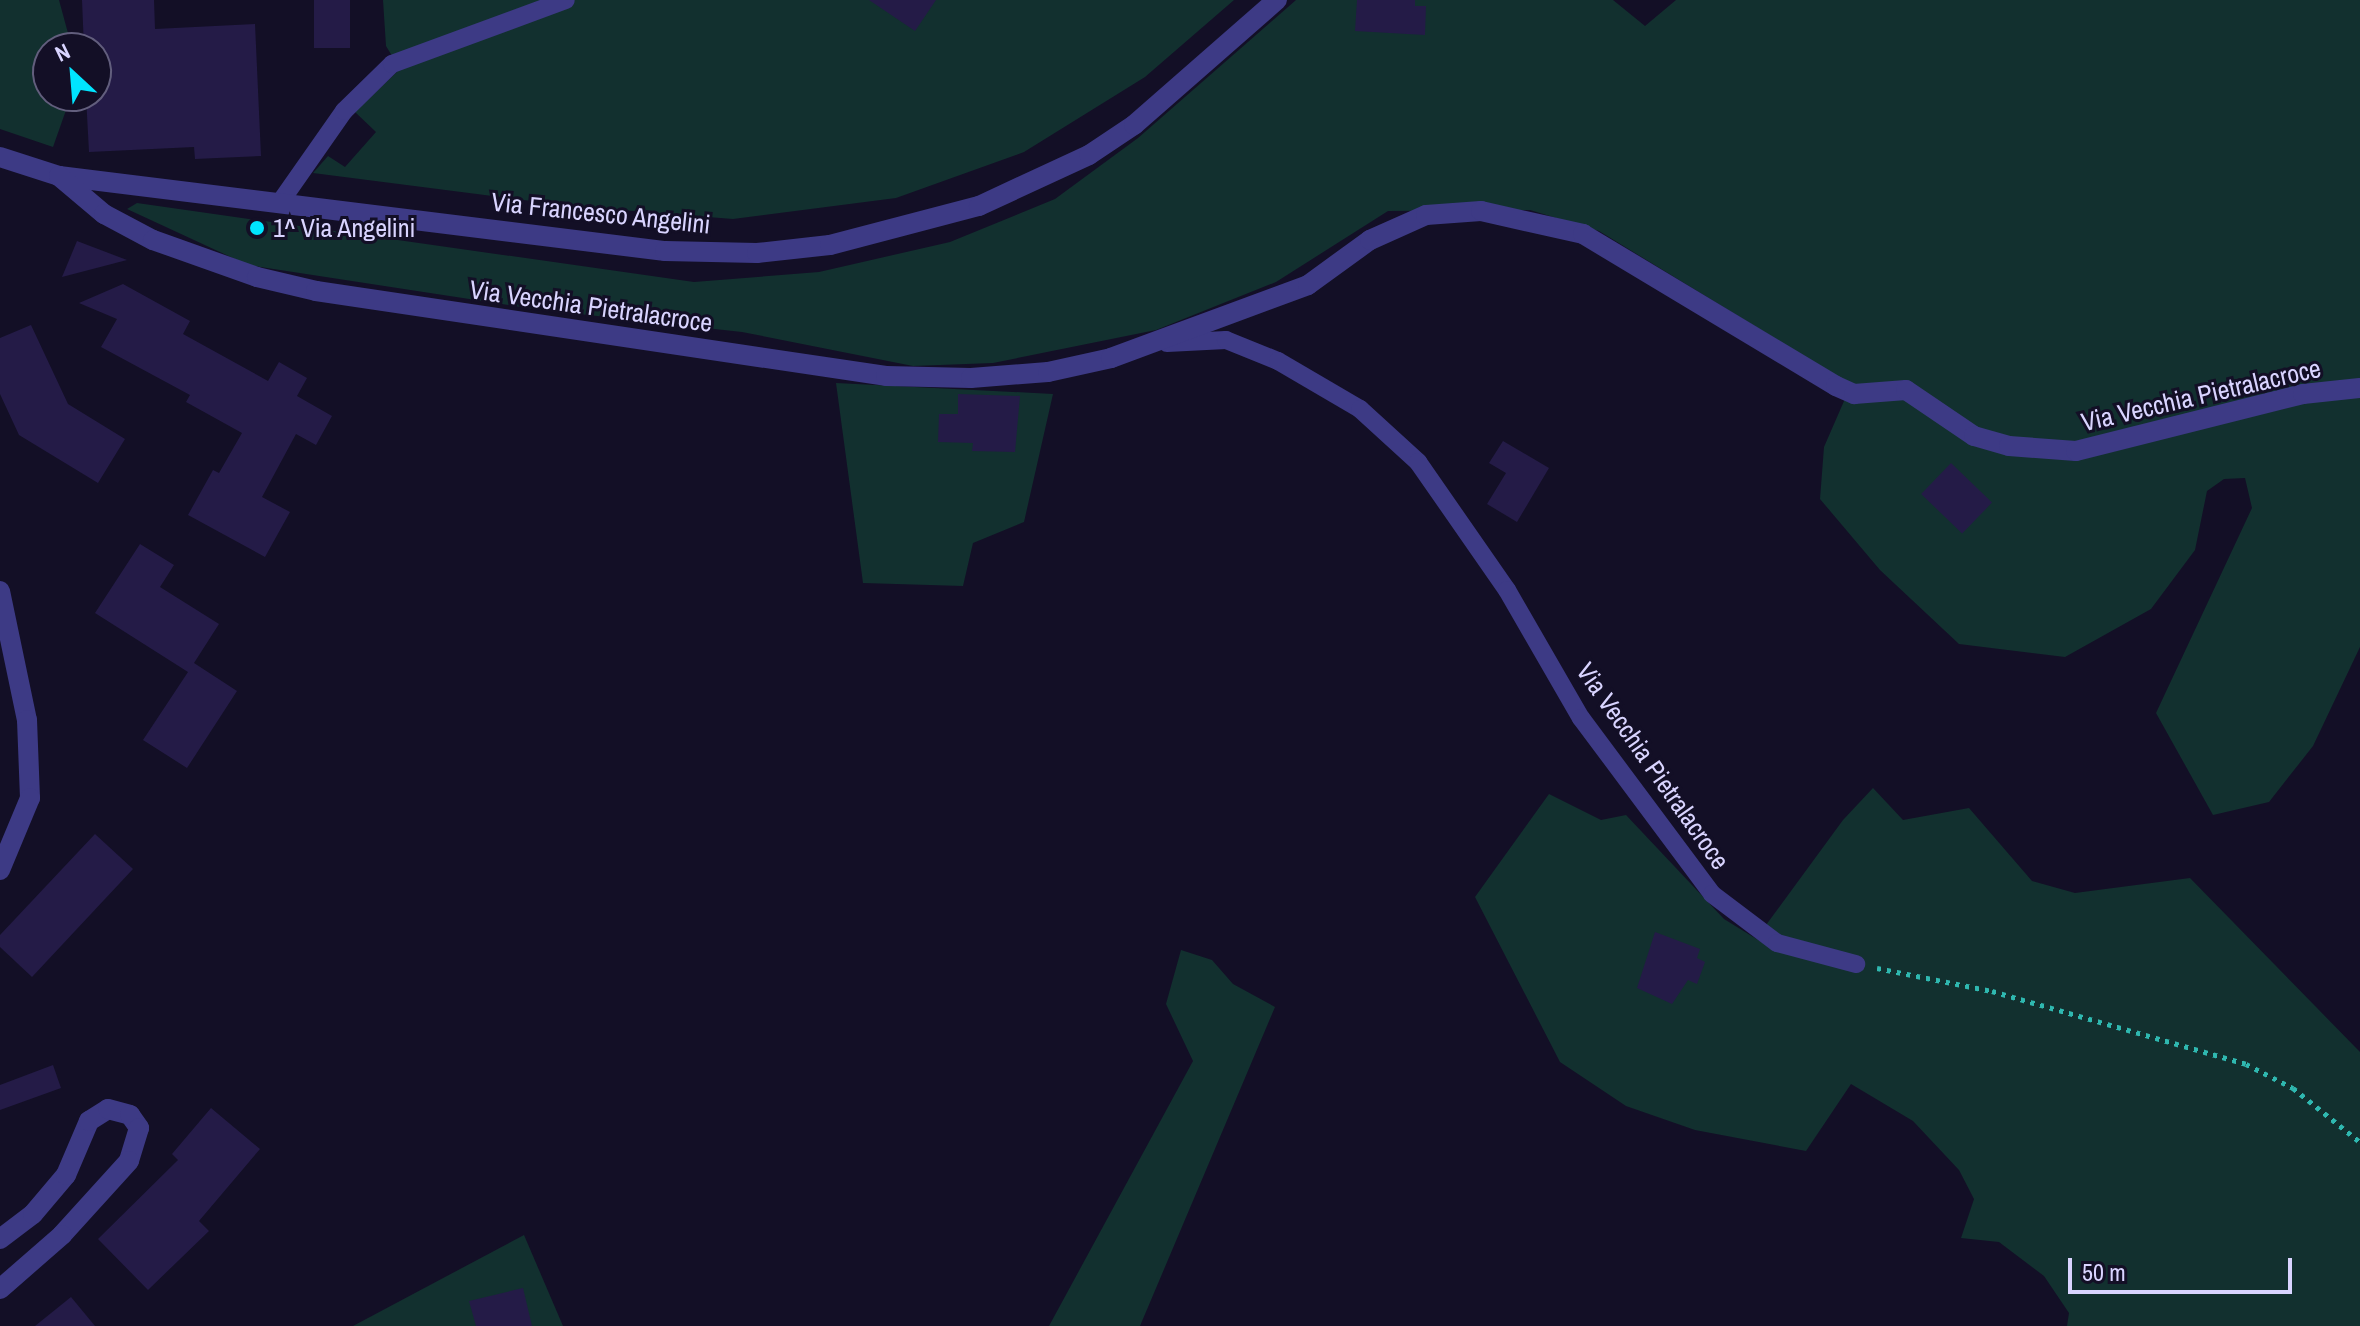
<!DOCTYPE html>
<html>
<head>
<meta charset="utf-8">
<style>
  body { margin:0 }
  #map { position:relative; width:2360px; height:1326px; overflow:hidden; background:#130f26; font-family:"Archivo Narrow",sans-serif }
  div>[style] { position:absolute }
  .green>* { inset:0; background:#12302f }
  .building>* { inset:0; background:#241b47; transform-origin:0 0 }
  .path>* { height:5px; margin-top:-2.5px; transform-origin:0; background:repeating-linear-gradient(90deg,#2fb8b0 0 4px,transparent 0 10px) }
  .service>* { height:18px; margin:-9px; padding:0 9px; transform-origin:9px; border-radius:9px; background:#3d3a85 }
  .minor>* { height:20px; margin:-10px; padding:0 10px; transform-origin:10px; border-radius:10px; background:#3d3a85 }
  .dots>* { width:22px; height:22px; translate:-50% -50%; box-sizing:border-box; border:4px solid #130f26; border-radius:50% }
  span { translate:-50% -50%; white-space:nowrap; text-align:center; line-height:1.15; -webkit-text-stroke:6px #130f26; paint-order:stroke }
  .street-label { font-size:26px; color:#d9d4ff }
  .poi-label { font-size:26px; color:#d9d4ff }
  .left { translate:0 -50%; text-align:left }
  .north { position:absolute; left:32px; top:32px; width:80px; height:80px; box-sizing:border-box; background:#130f26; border:2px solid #625e7d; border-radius:50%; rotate:334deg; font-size:22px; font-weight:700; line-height:32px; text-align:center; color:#d9d4ff }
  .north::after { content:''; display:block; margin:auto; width:28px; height:36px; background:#00e5ff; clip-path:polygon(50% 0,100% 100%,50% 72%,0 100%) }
  .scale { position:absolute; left:2068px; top:1258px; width:224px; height:36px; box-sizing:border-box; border:4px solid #d9d4ff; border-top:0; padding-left:10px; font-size:24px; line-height:28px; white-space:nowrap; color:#d9d4ff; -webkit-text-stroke:6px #130f26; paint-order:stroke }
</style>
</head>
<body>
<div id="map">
  <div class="green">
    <div style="clip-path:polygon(0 0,59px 0,72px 48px,48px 48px,48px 96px,71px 96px,53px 147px,0 129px)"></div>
    <div style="clip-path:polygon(383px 0,1234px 0,1145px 77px,1024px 152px,896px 198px,733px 219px,571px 206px,313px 173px,328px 156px,345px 167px,376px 132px,355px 112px,400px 69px,386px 46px)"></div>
    <div style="clip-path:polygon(1296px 0,1613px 0,1645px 26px,1676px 0,2360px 0,2360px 647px,2313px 746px,2269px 802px,2213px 815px,2156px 713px,2252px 508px,2245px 478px,2224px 479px,2207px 491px,2195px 550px,2151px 609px,2065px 657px,1959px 644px,1880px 570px,1820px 499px,1824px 447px,1851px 385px,1599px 231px,1530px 210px,1388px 211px,1276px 282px,1156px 330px,993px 363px,913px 366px,742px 332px,534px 309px,248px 265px,127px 209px,137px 203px,694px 282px,819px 272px,950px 242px,1055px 199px,1138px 138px)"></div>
    <div style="clip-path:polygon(836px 383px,1053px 394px,1024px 522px,973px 543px,963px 586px,863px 583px)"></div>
    <div style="clip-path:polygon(1873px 788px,1903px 820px,1969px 808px,2032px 881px,2075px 893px,2190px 878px,2360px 1052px,2360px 1326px,2067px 1326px,2069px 1313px,2044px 1276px,1999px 1242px,1961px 1238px,1974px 1199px,1959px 1170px,1913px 1121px,1851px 1084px,1806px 1151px,1695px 1130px,1626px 1106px,1560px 1062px,1475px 897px,1549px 794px,1601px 820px,1626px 815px,1724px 919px,1763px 943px,1766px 925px,1843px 820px)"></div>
    <div style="clip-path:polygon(1181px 950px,1212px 960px,1233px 984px,1275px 1007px,1140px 1326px,1049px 1326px,1193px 1061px,1166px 1004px)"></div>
    <div style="clip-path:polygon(524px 1235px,563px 1326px,353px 1326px)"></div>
  </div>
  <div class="building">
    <div style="clip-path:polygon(82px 0,154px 0,155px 29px,255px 24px,261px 156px,195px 159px,194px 147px,89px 152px,86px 96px,96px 96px,96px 48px,84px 48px)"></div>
    <div style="left:314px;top:0;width:36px;height:48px"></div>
    <div style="clip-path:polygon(869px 0,936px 0,915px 31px)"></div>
    <div style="clip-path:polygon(1357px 0,1415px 0,1415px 6px,1426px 6px,1425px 35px,1355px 31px)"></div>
    <div style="clip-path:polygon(77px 241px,127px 260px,62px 277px)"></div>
    <div style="clip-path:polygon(123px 284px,190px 321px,183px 334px,268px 381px,279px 362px,307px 378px,297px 396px,332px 416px,316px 445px,296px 434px,262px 497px,290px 512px,265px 557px,188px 515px,213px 470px,219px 473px,242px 433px,186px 402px,190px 395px,101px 347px,117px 319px,79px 303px)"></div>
    <div style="clip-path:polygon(31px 325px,68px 404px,125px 439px,98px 483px,19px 435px,0 394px,0 338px)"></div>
    <div style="clip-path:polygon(958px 394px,1020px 396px,1015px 452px,972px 451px,973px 443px,938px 442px,939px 414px,958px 414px)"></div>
    <div style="clip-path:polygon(1503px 441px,1549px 468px,1517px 522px,1487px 504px,1506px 473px,1489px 463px)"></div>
    <div style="left:1951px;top:463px;width:57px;height:43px;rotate:44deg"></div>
    <div style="clip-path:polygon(140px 544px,174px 565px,160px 587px,219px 624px,194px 663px,237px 691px,187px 768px,143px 740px,188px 672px,95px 613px)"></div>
    <div style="clip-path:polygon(95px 834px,133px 869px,32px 977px,0 947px,0 935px)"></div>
    <div style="clip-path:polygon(1655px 932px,1700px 949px,1697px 958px,1705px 962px,1697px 984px,1688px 980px,1672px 1004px,1637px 988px)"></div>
    <div style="clip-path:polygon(53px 1065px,61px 1088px,0 1110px,0 1085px)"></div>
    <div style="clip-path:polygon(211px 1108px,260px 1149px,199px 1221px,209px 1231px,148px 1290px,98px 1239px,178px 1160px,172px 1154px)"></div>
    <div style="clip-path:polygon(523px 1288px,532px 1326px,476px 1326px,469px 1301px)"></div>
    <div style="clip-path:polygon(71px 1297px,95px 1326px,35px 1326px)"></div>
  </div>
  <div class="path">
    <div style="left:1877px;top:968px;width:117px;rotate:11.3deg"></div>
    <div style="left:1992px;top:991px;width:264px;rotate:16deg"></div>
    <div style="left:2246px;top:1064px;width:53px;rotate:27.1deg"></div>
    <div style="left:2293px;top:1088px;width:86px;rotate:38.9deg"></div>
  </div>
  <div class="service">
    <div style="left:281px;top:201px;width:110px;rotate:-55deg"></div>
    <div style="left:344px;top:111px;width:67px;rotate:-44.4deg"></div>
    <div style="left:392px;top:64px;width:185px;rotate:-20.2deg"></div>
    <div style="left:1167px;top:343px;width:59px;rotate:-2.9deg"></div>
    <div style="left:1226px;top:340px;width:56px;rotate:22deg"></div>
    <div style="left:1278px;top:361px;width:95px;rotate:30.3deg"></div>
    <div style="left:1360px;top:409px;width:79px;rotate:42.4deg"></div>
    <div style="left:1418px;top:462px;width:156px;rotate:55.2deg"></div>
    <div style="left:1507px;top:590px;width:148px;rotate:60deg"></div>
    <div style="left:1581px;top:718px;width:219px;rotate:53.3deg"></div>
    <div style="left:1712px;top:894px;width:81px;rotate:37deg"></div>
    <div style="left:1777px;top:943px;width:82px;rotate:14.9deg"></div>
  </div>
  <div class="minor">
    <div style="left:0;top:157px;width:62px;rotate:17.9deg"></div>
    <div style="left:59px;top:176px;width:611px;rotate:7.06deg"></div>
    <div style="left:665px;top:251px;width:92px;rotate:1.2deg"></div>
    <div style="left:757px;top:253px;width:73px;rotate:-6.3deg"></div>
    <div style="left:830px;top:245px;width:154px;rotate:-14.7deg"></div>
    <div style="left:979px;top:206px;width:121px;rotate:-24.9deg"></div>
    <div style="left:1089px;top:155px;width:54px;rotate:-33.7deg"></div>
    <div style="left:1134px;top:125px;width:190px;rotate:-41.2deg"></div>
    <div style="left:59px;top:176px;width:59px;rotate:40.2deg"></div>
    <div style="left:104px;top:214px;width:55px;rotate:28deg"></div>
    <div style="left:153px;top:240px;width:110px;rotate:19.6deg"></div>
    <div style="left:257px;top:277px;width:61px;rotate:13.3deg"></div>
    <div style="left:316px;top:291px;width:576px;rotate:8.48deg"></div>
    <div style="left:886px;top:376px;width:85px;rotate:1.3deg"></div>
    <div style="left:971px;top:378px;width:77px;rotate:-4.5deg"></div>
    <div style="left:1048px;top:372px;width:65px;rotate:-12.5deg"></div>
    <div style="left:1111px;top:358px;width:210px;rotate:-20.3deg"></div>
    <div style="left:1308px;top:285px;width:77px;rotate:-36deg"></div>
    <div style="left:1370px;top:240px;width:61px;rotate:-24.1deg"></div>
    <div style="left:1426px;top:215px;width:55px;rotate:-4.2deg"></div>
    <div style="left:1481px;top:211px;width:105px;rotate:12.7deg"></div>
    <div style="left:1583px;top:234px;width:295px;rotate:31deg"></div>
    <div style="left:1836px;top:386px;width:20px;rotate:24deg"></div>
    <div style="left:1854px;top:394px;width:52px;rotate:-4.4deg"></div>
    <div style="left:1906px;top:390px;width:82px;rotate:34.1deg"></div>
    <div style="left:1974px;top:436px;width:36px;rotate:16deg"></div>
    <div style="left:2009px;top:446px;width:67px;rotate:4.3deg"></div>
    <div style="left:2076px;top:451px;width:234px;rotate:-14.1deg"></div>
    <div style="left:2303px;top:394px;width:57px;rotate:-6deg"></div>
    <div style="left:0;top:591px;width:132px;rotate:78.2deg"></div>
    <div style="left:27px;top:720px;width:78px;rotate:87.8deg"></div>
    <div style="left:30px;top:798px;width:78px;rotate:112.6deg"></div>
    <div style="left:0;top:1239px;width:41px;rotate:-37.1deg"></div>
    <div style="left:33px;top:1214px;width:51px;rotate:-49.8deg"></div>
    <div style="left:66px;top:1175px;width:59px;rotate:-66.9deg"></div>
    <div style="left:89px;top:1121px;width:22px;rotate:-32deg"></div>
    <div style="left:108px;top:1109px;width:23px;rotate:15deg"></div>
    <div style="left:130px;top:1115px;width:16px;rotate:55deg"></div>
    <div style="left:139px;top:1128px;width:34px;rotate:107deg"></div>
    <div style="left:129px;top:1161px;width:100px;rotate:132.2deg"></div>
    <div style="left:62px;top:1235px;width:82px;rotate:138.9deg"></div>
  </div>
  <div class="dots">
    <div style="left:257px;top:228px;background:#00e5ff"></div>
  </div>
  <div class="street-label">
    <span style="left:601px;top:213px;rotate:6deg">Via Francesco Angelini</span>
    <span style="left:591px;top:306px;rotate:8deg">Via Vecchia Pietralacroce</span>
    <span style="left:2201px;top:395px;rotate:-13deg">Via Vecchia Pietralacroce</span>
    <span style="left:1653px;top:766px;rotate:55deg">Via Vecchia Pietralacroce</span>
  </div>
  <div class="poi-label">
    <span class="left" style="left:273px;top:228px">1^ Via Angelini</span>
  </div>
  <div class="north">N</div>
  <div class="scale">50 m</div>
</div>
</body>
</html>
